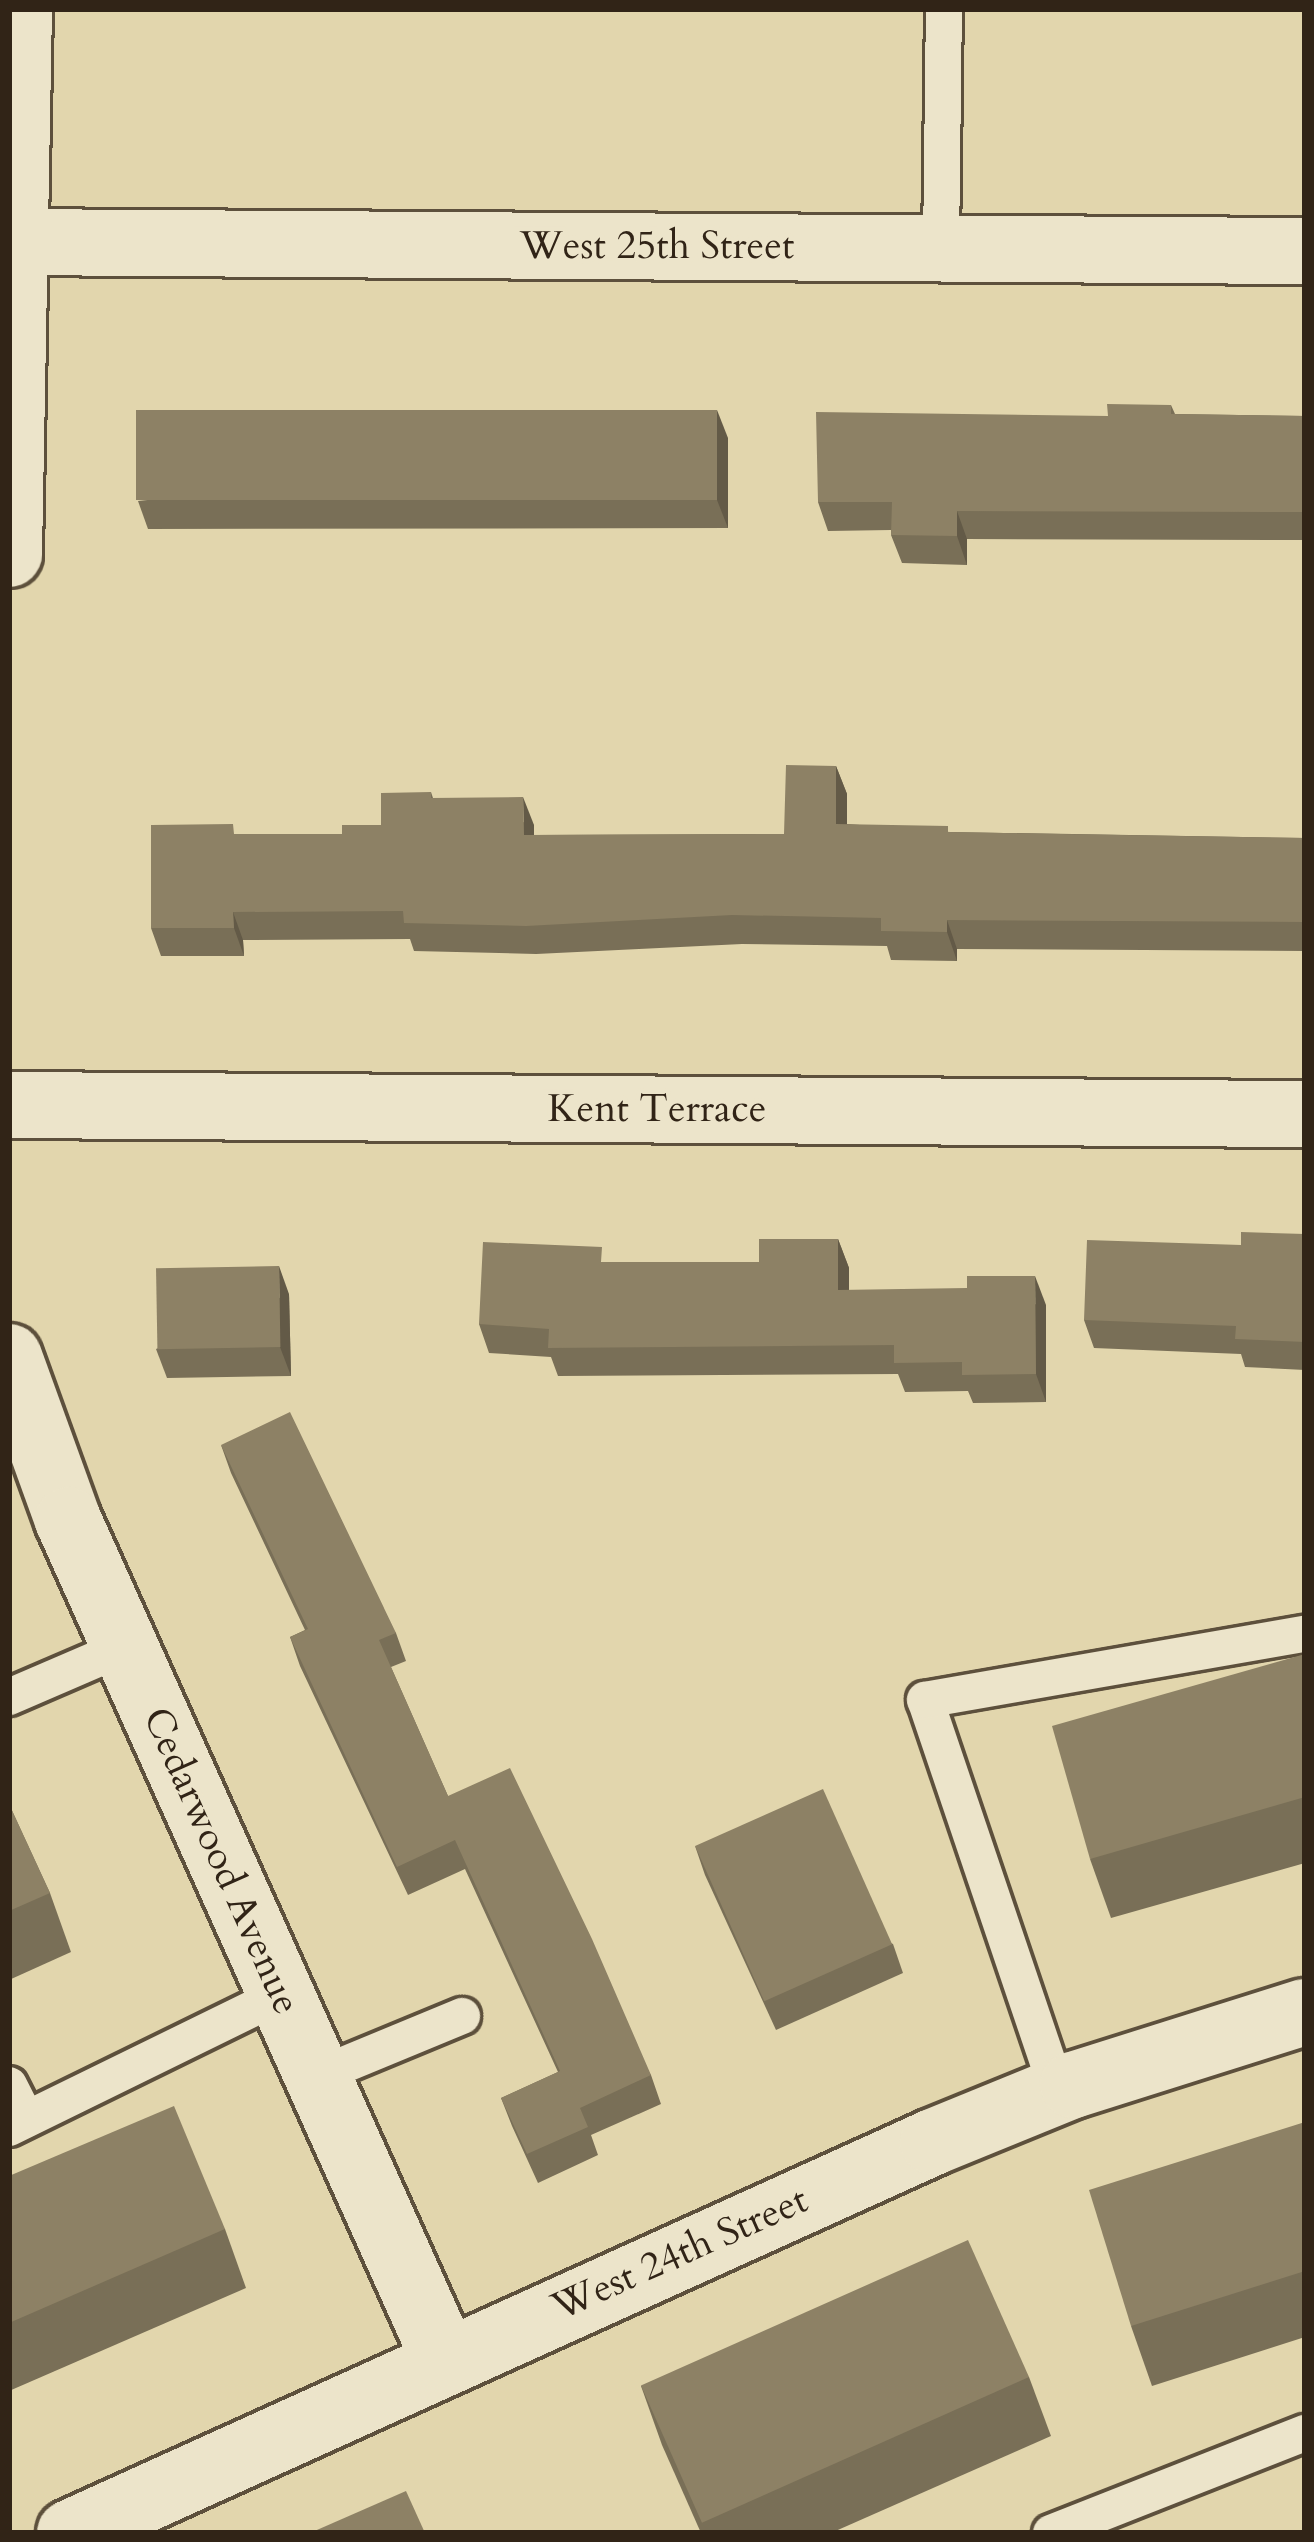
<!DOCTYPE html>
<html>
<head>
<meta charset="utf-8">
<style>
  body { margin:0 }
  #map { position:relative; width:1314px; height:2542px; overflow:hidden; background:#e2d6ad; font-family:Cardo,serif }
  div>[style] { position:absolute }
  .roads { filter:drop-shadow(3px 0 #5d503c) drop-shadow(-3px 0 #5d503c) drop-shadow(0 3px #5d503c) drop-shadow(0 -3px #5d503c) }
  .lane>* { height:36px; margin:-18px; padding:0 18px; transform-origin:18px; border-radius:18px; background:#ece4ca }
  .street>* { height:66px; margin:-33px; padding:0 33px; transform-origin:33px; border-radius:33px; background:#ece4ca }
  .wall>* { inset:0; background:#796f57 }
  .shaded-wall>* { inset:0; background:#635a47 }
  .building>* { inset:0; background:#8d8165; transform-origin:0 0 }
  span { translate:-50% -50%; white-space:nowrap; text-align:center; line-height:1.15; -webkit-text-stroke:10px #ece4ca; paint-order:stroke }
  .street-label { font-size:39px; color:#312417 }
  .frame { position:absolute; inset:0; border:12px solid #312417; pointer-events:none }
</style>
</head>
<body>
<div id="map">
  <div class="roads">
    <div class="lane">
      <div style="left:941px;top:248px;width:239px;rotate:-89.3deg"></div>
      <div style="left:9px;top:1697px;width:126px;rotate:-23.3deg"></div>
      <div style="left:317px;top:2076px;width:157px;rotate:-22.5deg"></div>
      <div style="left:9px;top:2085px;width:38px;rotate:63deg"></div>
      <div style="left:1058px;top:2092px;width:414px;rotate:-108.7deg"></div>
      <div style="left:925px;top:1700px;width:386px;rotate:-9.9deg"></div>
      <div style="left:9px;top:2128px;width:303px;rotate:-26.1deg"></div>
      <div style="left:1051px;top:2533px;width:273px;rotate:-21.5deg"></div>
    </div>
    <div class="street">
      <div style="left:9px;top:242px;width:1296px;rotate:0.4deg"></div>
      <div style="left:9px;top:554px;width:545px;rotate:-88.95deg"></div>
      <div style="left:9px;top:1105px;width:1296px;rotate:0.4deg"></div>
      <div style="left:9px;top:1357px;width:173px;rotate:70.1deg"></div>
      <div style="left:68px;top:1520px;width:921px;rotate:65.83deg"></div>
      <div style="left:70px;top:2533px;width:947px;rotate:-24.37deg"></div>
      <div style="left:933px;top:2142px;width:151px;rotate:-22.2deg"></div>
      <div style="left:1073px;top:2085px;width:243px;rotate:-17.5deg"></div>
    </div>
  </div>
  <div class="wall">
    <div style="clip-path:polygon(1171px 405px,1175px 414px,1305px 416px,1305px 540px,967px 539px,967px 565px,902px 563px,891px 535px,891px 530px,828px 531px,818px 502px,1108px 416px)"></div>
    <div style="clip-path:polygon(728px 438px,728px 528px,148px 529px,138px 501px)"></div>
    <div style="clip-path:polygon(836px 766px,847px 794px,847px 824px,950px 832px,1305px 838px,1305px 951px,957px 949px,957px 961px,891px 960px,887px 946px,742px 944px,536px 954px,414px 951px,410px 939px,243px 940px,244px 956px,161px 956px,151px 928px,236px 834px,342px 834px,381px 825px,431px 792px,433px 798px,534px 825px,534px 835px,784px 834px)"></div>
    <div style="clip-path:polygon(1305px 1234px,1305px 1370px,1245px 1367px,1241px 1354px,1094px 1348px,1084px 1320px,1241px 1245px)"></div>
    <div style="clip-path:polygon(838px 1239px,849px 1268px,849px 1290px,1046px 1305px,1046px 1402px,973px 1403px,968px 1391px,905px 1392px,898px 1374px,558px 1376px,551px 1357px,489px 1353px,479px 1324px,607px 1262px,759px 1262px)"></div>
    <div style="clip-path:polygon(289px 1294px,291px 1376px,167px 1378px,156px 1349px)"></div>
    <div style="clip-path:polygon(221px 1445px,396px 1633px,406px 1661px,391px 1667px,448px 1796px,651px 2075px,661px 2104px,591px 2135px,598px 2155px,538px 2183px,512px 2126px,501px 2098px,558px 2072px,465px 1869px,408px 1895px,300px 1666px,290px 1637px,305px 1630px,231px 1473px)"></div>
    <div style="clip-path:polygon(1305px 1654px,1305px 1863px,1111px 1918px,1090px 1859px)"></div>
    <div style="clip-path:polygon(9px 1804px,50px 1893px,71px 1952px,9px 1980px)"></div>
    <div style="clip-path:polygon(695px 1846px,893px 1944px,903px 1973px,776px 2030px,705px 1875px)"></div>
    <div style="clip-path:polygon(1305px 2122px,1305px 2337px,1152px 2386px,1131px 2326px)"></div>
    <div style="clip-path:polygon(9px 2176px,225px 2229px,246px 2288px,9px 2391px)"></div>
    <div style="clip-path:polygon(1029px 2377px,1051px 2436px,831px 2533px,701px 2533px,662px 2445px,641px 2386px)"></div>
  </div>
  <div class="shaded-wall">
    <div style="clip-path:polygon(717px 410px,728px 438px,728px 528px,717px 500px)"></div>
    <div style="clip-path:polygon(957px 511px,967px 539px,967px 565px,957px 536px)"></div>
    <div style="clip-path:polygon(836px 766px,847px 794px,847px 852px,836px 824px)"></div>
    <div style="clip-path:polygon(523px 797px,534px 825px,534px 864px,524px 835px)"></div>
    <div style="clip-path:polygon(233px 912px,243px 940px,244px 956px,234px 928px)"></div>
    <div style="clip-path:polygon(947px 920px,957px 949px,957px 961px,947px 932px)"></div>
    <div style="clip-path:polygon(838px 1239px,849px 1268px,849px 1318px,838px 1290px)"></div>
    <div style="clip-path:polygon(279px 1266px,289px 1294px,291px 1376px,280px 1347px)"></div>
    <div style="clip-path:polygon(1035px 1276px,1046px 1305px,1046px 1402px,1036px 1374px)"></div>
  </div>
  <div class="building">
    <div style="clip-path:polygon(1107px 404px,1171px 405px,1171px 414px,1305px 416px,1305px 512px,957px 511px,957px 536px,891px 535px,892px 502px,818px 502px,816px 412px,1108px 416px)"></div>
    <div style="left:717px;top:410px;width:90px;height:581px;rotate:90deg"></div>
    <div style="clip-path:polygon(786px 765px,836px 766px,836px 824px,948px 826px,948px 832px,1305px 838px,1305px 922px,947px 920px,947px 932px,881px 931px,881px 918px,732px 915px,526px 926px,404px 923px,403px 911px,233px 912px,234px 928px,151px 928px,151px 825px,233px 824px,234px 834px,342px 834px,342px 825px,381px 825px,381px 793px,431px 792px,431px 798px,523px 797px,524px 835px,784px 834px)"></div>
    <div style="clip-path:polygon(1241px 1232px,1305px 1234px,1305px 1342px,1235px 1339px,1236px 1326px,1084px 1320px,1087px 1240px,1241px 1245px)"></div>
    <div style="clip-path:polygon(759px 1239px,838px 1239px,838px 1290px,967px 1288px,967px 1276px,1035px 1276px,1036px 1374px,962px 1375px,962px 1362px,894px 1363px,894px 1345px,548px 1348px,549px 1329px,479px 1324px,483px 1242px,602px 1247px,601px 1262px,759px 1262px)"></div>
    <div style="left:279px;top:1266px;width:81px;height:123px;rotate:89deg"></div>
    <div style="clip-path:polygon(290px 1412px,396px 1633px,379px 1640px,448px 1796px,510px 1768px,592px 1939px,651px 2075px,580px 2108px,588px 2127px,527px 2154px,501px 2098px,560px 2071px,455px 1840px,397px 1867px,290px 1637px,308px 1629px,221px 1445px)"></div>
    <div style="clip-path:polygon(1305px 1654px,1305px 1797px,1090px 1859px,1052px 1726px)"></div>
    <div style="left:823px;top:1789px;width:170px;height:140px;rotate:66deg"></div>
    <div style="clip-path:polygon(9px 1804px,50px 1893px,9px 1911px)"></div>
    <div style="clip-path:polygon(174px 2106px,225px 2229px,9px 2323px,9px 2176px)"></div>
    <div style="clip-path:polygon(1305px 2122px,1305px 2271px,1131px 2326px,1089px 2190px)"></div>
    <div style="left:968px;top:2240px;width:150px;height:358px;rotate:66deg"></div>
    <div style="clip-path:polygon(406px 2491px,425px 2533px,310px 2533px)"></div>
  </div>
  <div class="street-label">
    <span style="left:657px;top:246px">West 25th Street</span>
    <span style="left:657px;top:1109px">Kent Terrace</span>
    <span style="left:221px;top:1861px;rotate:66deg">Cedarwood Avenue</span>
    <span style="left:680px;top:2254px;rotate:-24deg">West 24th Street</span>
  </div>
  <div class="frame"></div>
</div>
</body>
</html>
